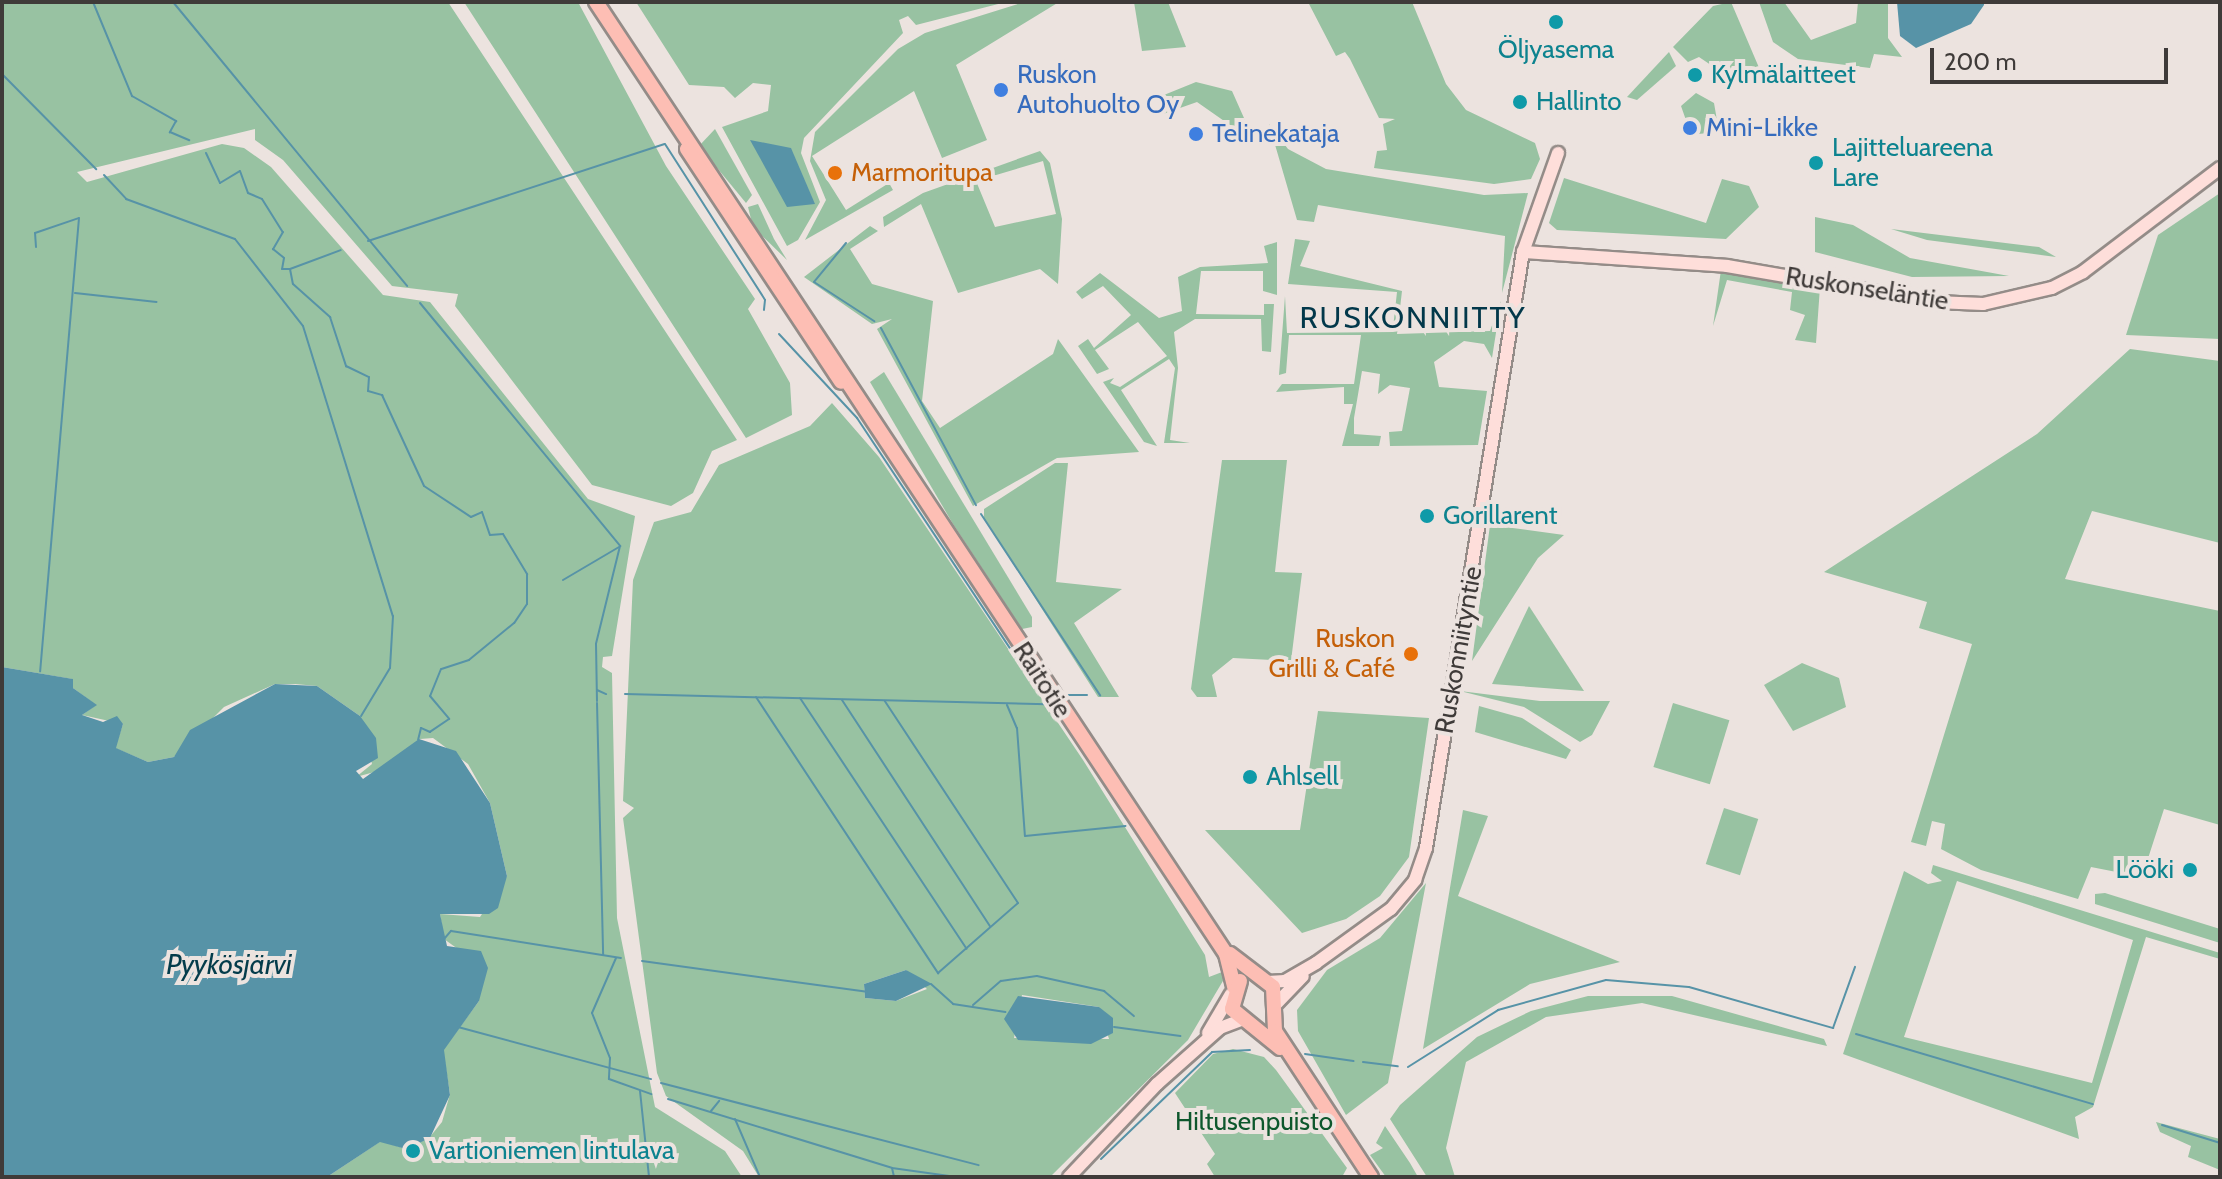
<!DOCTYPE html>
<html>
<head>
<meta charset="utf-8">
<style>
  body { margin:0 }
  #map { position:relative; width:2222px; height:1179px; overflow:hidden; background:#ece3df; font-family:Cabin,sans-serif }
  div>[style] { position:absolute }
  .green>* { inset:0; background:#98c2a2; transform-origin:0 0 }
  .water>* { inset:0; background:#5793a7 }
  .stream>* { height:2px; margin:-1px; padding:0 1px; transform-origin:1px; border-radius:1px; background:#5793a7 }
  .roads { filter:drop-shadow(2px 0 #948c88) drop-shadow(-2px 0 #948c88) drop-shadow(0 2px #948c88) drop-shadow(0 -2px #948c88) }
  .secondary>* { height:12px; margin:-6px; padding:0 6px; transform-origin:6px; border-radius:6px; background:#fededa }
  .primary>* { height:14px; margin:-7px; padding:0 7px; transform-origin:7px; border-radius:7px; background:#fdbeb4 }
  .dots>* { width:22px; height:22px; translate:-50% -50%; box-sizing:border-box; border:4px solid #ece3df; border-radius:50% }
  span { translate:-50% -50%; white-space:nowrap; text-align:center; line-height:1.15; -webkit-text-stroke:8px #ece3df; paint-order:stroke }
  .culture-label { font-size:26px; color:#0d838f }
  .left { translate:0 -50%; text-align:left }
  .right { translate:-100% -50%; text-align:right }
  .shop-label { font-size:26px; color:#366cbe }
  .food-label { font-size:26px; color:#c56008 }
  .street-label { font-size:26px; color:#3f3b39 }
  .park-label { font-size:26px; color:#0d572c }
  .water-label { font-size:28px; color:#043c4b; font-style:italic }
  .quarter-label { font-size:30px; color:#02384a; letter-spacing:2px }
  .frame { position:absolute; inset:0; border:4px solid #3f3b39; pointer-events:none }
  .scale { position:absolute; left:1930px; top:48px; width:238px; height:36px; box-sizing:border-box; border:4px solid #3f3b39; border-top:0; padding-left:10px; font-size:24px; line-height:28px; white-space:nowrap; color:#3f3b39; -webkit-text-stroke:6px #ece3df; paint-order:stroke }
</style>
</head>
<body>
<div id="map">
  <div class="green">
    <div style="clip-path:polygon(2px 2px,448px 2px,737px 440px,712px 451px,693px 493px,671px 506px,592px 485px,455px 306px,458px 294px,392px 286px,283px 160px,255px 140px,255px 129px,77px 172px,87px 182px,222px 144px,244px 148px,271px 167px,383px 295px,430px 302px,588px 499px,635px 516px,612px 656px,603px 657px,602px 667px,612px 673px,617px 918px,655px 1107px,725px 1151px,742px 1177px,327px 1177px,381px 1141px,406px 1149px,429px 1138px,442px 1122px,450px 1094px,443px 1050px,479px 1001px,462px 952px,444px 939px,440px 914px,480px 917px,507px 876px,490px 803px,468px 764px,433px 738px,420px 739px,378px 771px,356px 777px,372px 764px,360px 716px,317px 686px,295px 684px,275px 684px,224px 707px,174px 757px,148px 762px,115px 748px,123px 724px,82px 715px,96px 705px,73px 688px,72px 679px,2px 667px)"></div>
    <div style="clip-path:polygon(464px 2px,578px 2px,666px 166px,755px 299px,748px 309px,790px 383px,792px 415px,746px 438px)"></div>
    <div style="clip-path:polygon(636px 2px,1006px 2px,916px 25px,908px 16px,899px 20px,903px 33px,804px 138px,801px 153px,820px 202px,798px 240px,787px 246px,722px 127px,768px 111px,771px 85px,753px 83px,735px 98px,724px 87px,689px 85px)"></div>
    <div style="clip-path:polygon(1024px 2px,1059px 2px,956px 65px,987px 140px,942px 158px,914px 91px,812px 156px,846px 210px,889px 183px,893px 190px,805px 240px,826px 200px,810px 161px,815px 132px,898px 49px,925px 33px)"></div>
    <div style="clip-path:polygon(1134px 2px,1168px 2px,1186px 47px,1142px 51px)"></div>
    <div style="clip-path:polygon(1308px 2px,1412px 2px,1446px 84px,1466px 110px,1535px 143px,1540px 159px,1531px 179px,1494px 184px,1374px 168px,1377px 151px,1387px 150px,1383px 124px,1395px 119px,1379px 118px,1350px 59px,1345px 52px,1336px 56px)"></div>
    <div style="clip-path:polygon(1731px 2px,1760px 70px,1755px 85px,1739px 84px,1699px 57px,1688px 62px,1673px 47px,1713px 6px)"></div>
    <div style="clip-path:polygon(1759px 2px,1784px 2px,1811px 40px,1856px 23px,1858px 2px,1888px 2px,1888px 38px,1902px 57px,1874px 54px,1870px 68px,1798px 59px,1773px 42px)"></div>
    <div style="clip-path:polygon(1669px 52px,1676px 66px,1637px 100px,1627px 97px)"></div>
    <div style="clip-path:polygon(1196px 82px,1232px 91px,1248px 127px,1237px 130px,1197px 102px,1163px 114px,1159px 97px)"></div>
    <div style="clip-path:polygon(1696px 93px,1714px 103px,1719px 132px,1698px 134px,1697px 123px,1687px 123px,1681px 106px)"></div>
    <div style="clip-path:polygon(1269px 124px,1288px 149px,1326px 169px,1484px 195px,1528px 193px,1502px 293px,1505px 236px,1318px 205px,1314px 222px,1297px 220px)"></div>
    <div style="clip-path:polygon(715px 129px,752px 195px,746px 203px,699px 146px)"></div>
    <div style="clip-path:polygon(evenodd,1040px 151px,1050px 163px,1062px 219px,1058px 284px,1040px 269px,958px 293px,921px 204px,884px 227px,883px 217px,923px 193px,1040px 151px,1043px 161px,1056px 214px,995px 227px,976px 181px,1043px 161px)"></div>
    <div style="clip-path:polygon(1564px 178px,1706px 223px,1722px 179px,1749px 186px,1759px 207px,1726px 239px,1557px 230px,1549px 223px)"></div>
    <div style="clip-path:polygon(2220px 193px,2220px 339px,2126px 335px,2158px 235px)"></div>
    <div style="clip-path:polygon(758px 204px,774px 239px,787px 260px,753px 227px,748px 207px)"></div>
    <div style="clip-path:polygon(1815px 217px,1853px 225px,1910px 258px,2009px 276px,1912px 277px,1815px 252px)"></div>
    <div style="clip-path:polygon(870px 226px,878px 231px,850px 249px,872px 284px,933px 301px,922px 401px,940px 428px,1053px 354px,1058px 339px,1139px 452px,1057px 458px,973px 506px,877px 329px,892px 319px,872px 324px,804px 277px)"></div>
    <div style="clip-path:polygon(1891px 229px,2039px 247px,2056px 257px,1927px 240px)"></div>
    <div style="clip-path:polygon(1295px 239px,1310px 241px,1300px 266px,1402px 291px,1397px 334px,1490px 331px,1501px 301px,1492px 358px,1484px 344px,1464px 341px,1434px 362px,1439px 387px,1487px 391px,1478px 445px,1390px 446px,1389px 432px,1402px 431px,1410px 388px,1390px 385px,1378px 394px,1380px 374px,1362px 371px,1354px 418px,1354px 434px,1381px 436px,1379px 446px,1342px 446px,1353px 404px,1344px 404px,1344px 387px,1276px 392px,1282px 384px,1354px 384px,1361px 335px,1289px 335px,1286px 373px,1279px 375px,1285px 296px,1287px 333px,1394px 332px,1385px 327px,1393px 328px,1397px 292px,1288px 284px)"></div>
    <div style="clip-path:polygon(1277px 242px,1277px 295px,1263px 291px,1263px 271px,1201px 271px,1196px 314px,1264px 315px,1264px 304px,1274px 304px,1271px 352px,1262px 351px,1261px 319px,1195px 319px,1174px 332px,1178px 368px,1170px 440px,1190px 443px,1164px 443px,1175px 368px,1169px 359px,1121px 390px,1157px 446px,1144px 442px,1103px 382px,1114px 378px,1110px 383px,1120px 387px,1167px 356px,1138px 322px,1095px 350px,1109px 369px,1097px 374px,1078px 346px,1088px 339px,1094px 348px,1131px 315px,1103px 286px,1082px 299px,1076px 292px,1100px 273px,1159px 318px,1182px 311px,1178px 277px,1200px 267px,1268px 263px,1264px 246px)"></div>
    <div style="clip-path:polygon(1721px 270px,1820px 287px,1816px 343px,1795px 340px,1805px 315px,1790px 310px,1792px 292px,1727px 280px,1713px 326px)"></div>
    <div style="clip-path:polygon(2130px 349px,2220px 361px,2220px 543px,2092px 511px,2065px 579px,2220px 611px,2220px 825px,2164px 809px,2142px 877px,2091px 867px,2078px 899px,1981px 870px,1941px 849px,1945px 824px,1932px 821px,1926px 846px,1911px 842px,1972px 644px,1919px 628px,1927px 602px,1824px 572px,2037px 434px)"></div>
    <div style="clip-path:polygon(884px 372px,1032px 617px,1032px 627px,1022px 629px,953px 524px,870px 382px)"></div>
    <div style="clip-path:polygon(evenodd,832px 403px,879px 457px,1083px 760px,1205px 955px,1209px 977px,1230px 969px,1188px 1040px,1050px 1177px,759px 1177px,743px 1151px,666px 1096px,657px 1073px,623px 818px,634px 808px,623px 801px,633px 580px,654px 522px,691px 512px,719px 465px,810px 426px,832px 403px,906px 970px,927px 989px,896px 1001px,865px 998px,864px 984px,906px 970px,832px 403px,1022px 995px,1099px 1007px,1109px 1039px,1014px 1038px,1022px 995px)"></div>
    <div style="clip-path:polygon(1222px 460px,1287px 460px,1275px 572px,1302px 573px,1291px 661px,1233px 658px,1212px 675px,1217px 697px,1197px 697px,1191px 689px)"></div>
    <div style="clip-path:polygon(1055px 463px,1068px 463px,1056px 582px,1122px 589px,1074px 623px,1119px 697px,1098px 697px,984px 518px,984px 509px)"></div>
    <div style="clip-path:polygon(1490px 525px,1564px 535px,1538px 558px,1472px 661px)"></div>
    <div style="clip-path:polygon(1529px 606px,1584px 691px,1492px 684px)"></div>
    <div style="clip-path:polygon(1802px 663px,1839px 678px,1846px 707px,1793px 731px,1764px 685px)"></div>
    <div style="clip-path:polygon(1460px 691px,1540px 701px,1610px 701px,1592px 735px,1580px 742px,1524px 707px)"></div>
    <div style="left:1673px;top:703px;width:59px;height:67px;rotate:17deg"></div>
    <div style="clip-path:polygon(1479px 706px,1522px 718px,1571px 750px,1566px 759px,1475px 732px)"></div>
    <div style="clip-path:polygon(1318px 711px,1429px 718px,1409px 857px,1380px 896px,1346px 919px,1302px 933px,1205px 830px,1300px 830px)"></div>
    <div style="left:1724px;top:808px;width:36px;height:59px;rotate:18deg"></div>
    <div style="clip-path:polygon(1463px 810px,1488px 816px,1458px 896px,1620px 962px,1530px 984px,1423px 1049px)"></div>
    <div style="clip-path:polygon(evenodd,1933px 865px,2220px 953px,2220px 959px,2146px 937px,2093px 1107px,2075px 1117px,2079px 1139px,1843px 1054px,1904px 871px,1928px 884px,1942px 881px,1931px 873px,1933px 865px,1957px 881px,2133px 940px,2092px 1083px,1904px 1037px,1957px 881px)"></div>
    <div style="clip-path:polygon(1426px 883px,1388px 1083px,1346px 1115px,1298px 1031px,1297px 1010px,1327px 970px,1380px 938px)"></div>
    <div style="clip-path:polygon(2105px 893px,2220px 929px,2220px 943px,2095px 904px,2095px 894px)"></div>
    <div style="clip-path:polygon(1588px 996px,1672px 996px,1824px 1039px,1827px 1046px,1642px 1003px,1546px 1017px,1466px 1062px,1446px 1148px,1455px 1177px,1427px 1177px,1390px 1119px,1400px 1105px,1477px 1037px,1531px 1011px)"></div>
    <div style="clip-path:polygon(1233px 1049px,1264px 1057px,1276px 1070px,1347px 1168px,1342px 1177px,1215px 1177px,1207px 1164px,1215px 1154px,1175px 1093px,1213px 1054px)"></div>
    <div style="clip-path:polygon(2156px 1122px,2220px 1139px,2220px 1170px,2188px 1157px,2191px 1146px,2160px 1132px)"></div>
    <div style="clip-path:polygon(1385px 1126px,1410px 1163px,1418px 1177px,1386px 1177px,1370px 1155px,1383px 1148px,1376px 1143px)"></div>
  </div>
  <div class="water">
    <div style="clip-path:polygon(1897px 2px,1984px 2px,1984px 5px,1971px 24px,1916px 48px,1900px 36px)"></div>
    <div style="clip-path:polygon(750px 140px,791px 148px,815px 204px,787px 207px)"></div>
    <div style="clip-path:polygon(2px 667px,73px 679px,73px 688px,97px 705px,82px 715px,103px 722px,117px 716px,123px 724px,116px 748px,148px 762px,174px 757px,190px 730px,275px 684px,317px 686px,360px 716px,376px 738px,378px 758px,356px 771px,363px 779px,419px 739px,456px 751px,490px 803px,507px 876px,498px 908px,489px 914px,440px 914px,447px 946px,481px 951px,488px 968px,479px 1001px,444px 1050px,450px 1095px,430px 1138px,406px 1149px,380px 1142px,327px 1177px,2px 1177px)"></div>
    <div style="clip-path:polygon(906px 970px,932px 984px,896px 1001px,865px 998px,864px 984px)"></div>
    <div style="clip-path:polygon(1018px 996px,1099px 1007px,1113px 1018px,1113px 1033px,1091px 1044px,1018px 1040px,1004px 1019px)"></div>
  </div>
  <div class="stream">
    <div style="left:93px;top:2px;width:102px;rotate:67.5deg"></div>
    <div style="left:132px;top:96px;width:51px;rotate:29.6deg"></div>
    <div style="left:176px;top:121px;width:13px;rotate:119deg"></div>
    <div style="left:170px;top:132px;width:21px;rotate:23deg"></div>
    <div style="left:173px;top:2px;width:368px;rotate:50.5deg"></div>
    <div style="left:2px;top:74px;width:134px;rotate:45.3deg"></div>
    <div style="left:206px;top:153px;width:33px;rotate:65deg"></div>
    <div style="left:220px;top:183px;width:23px;rotate:-31deg"></div>
    <div style="left:240px;top:171px;width:23px;rotate:70deg"></div>
    <div style="left:248px;top:193px;width:15px;rotate:23deg"></div>
    <div style="left:262px;top:199px;width:39px;rotate:58deg"></div>
    <div style="left:283px;top:232px;width:20px;rotate:120deg"></div>
    <div style="left:273px;top:249px;width:14px;rotate:39deg"></div>
    <div style="left:284px;top:258px;width:11px;rotate:100deg"></div>
    <div style="left:282px;top:269px;width:8px"></div>
    <div style="left:290px;top:269px;width:15px;rotate:79deg"></div>
    <div style="left:293px;top:284px;width:50px;rotate:41.7deg"></div>
    <div style="left:330px;top:317px;width:52px;rotate:71.9deg"></div>
    <div style="left:346px;top:366px;width:25px;rotate:26deg"></div>
    <div style="left:369px;top:377px;width:14px;rotate:94deg"></div>
    <div style="left:368px;top:391px;width:15px;rotate:16deg"></div>
    <div style="left:382px;top:395px;width:100px;rotate:65.2deg"></div>
    <div style="left:424px;top:486px;width:56px;rotate:33.4deg"></div>
    <div style="left:471px;top:517px;width:12px;rotate:-24deg"></div>
    <div style="left:482px;top:512px;width:24px;rotate:71deg"></div>
    <div style="left:490px;top:535px;width:13px;rotate:-4deg"></div>
    <div style="left:503px;top:534px;width:47px;rotate:59deg"></div>
    <div style="left:527px;top:574px;width:30px;rotate:90deg"></div>
    <div style="left:527px;top:604px;width:23px;rotate:124deg"></div>
    <div style="left:514px;top:623px;width:58px;rotate:140.6deg"></div>
    <div style="left:469px;top:660px;width:29px;rotate:162deg"></div>
    <div style="left:441px;top:669px;width:29px;rotate:112deg"></div>
    <div style="left:430px;top:696px;width:30px;rotate:50deg"></div>
    <div style="left:449px;top:719px;width:23px;rotate:146deg"></div>
    <div style="left:430px;top:732px;width:10px;rotate:-156deg"></div>
    <div style="left:421px;top:728px;width:12px;rotate:104deg"></div>
    <div style="left:104px;top:175px;width:33px;rotate:47deg"></div>
    <div style="left:126px;top:199px;width:116px;rotate:20.2deg"></div>
    <div style="left:235px;top:239px;width:110px;rotate:52deg"></div>
    <div style="left:303px;top:326px;width:304px;rotate:72.8deg"></div>
    <div style="left:393px;top:616px;width:52px;rotate:93.3deg"></div>
    <div style="left:390px;top:668px;width:56px;rotate:121.1deg"></div>
    <div style="left:368px;top:241px;width:312px;rotate:-18.1deg"></div>
    <div style="left:665px;top:144px;width:185px;rotate:57.3deg"></div>
    <div style="left:765px;top:300px;width:10px;rotate:96deg"></div>
    <div style="left:846px;top:243px;width:50px;rotate:129.4deg"></div>
    <div style="left:814px;top:282px;width:72px;rotate:33deg"></div>
    <div style="left:36px;top:247px;width:14px;rotate:-94deg"></div>
    <div style="left:35px;top:233px;width:46px;rotate:-18.8deg"></div>
    <div style="left:79px;top:218px;width:455px;rotate:94.9deg"></div>
    <div style="left:290px;top:269px;width:54px;rotate:-20.4deg"></div>
    <div style="left:75px;top:293px;width:82px;rotate:6.3deg"></div>
    <div style="left:420px;top:303px;width:315px;rotate:50.5deg"></div>
    <div style="left:620px;top:546px;width:101px;rotate:103.8deg"></div>
    <div style="left:596px;top:644px;width:57px;rotate:89deg"></div>
    <div style="left:881px;top:328px;width:201px;rotate:61.8deg"></div>
    <div style="left:779px;top:334px;width:115px;rotate:47.1deg"></div>
    <div style="left:857px;top:418px;width:322px;rotate:56.4deg"></div>
    <div style="left:981px;top:514px;width:217px;rotate:56.7deg"></div>
    <div style="left:563px;top:580px;width:65px;rotate:-30.5deg"></div>
    <div style="left:597px;top:690px;width:10px;rotate:24deg"></div>
    <div style="left:625px;top:694px;width:422px;rotate:1.4deg"></div>
    <div style="left:1065px;top:695px;width:22px"></div>
    <div style="left:756px;top:697px;width:331px;rotate:56.6deg"></div>
    <div style="left:938px;top:973px;width:106px;rotate:-41.2deg"></div>
    <div style="left:1018px;top:903px;width:242px;rotate:-123.4deg"></div>
    <div style="left:800px;top:698px;width:301px;rotate:56.4deg"></div>
    <div style="left:842px;top:700px;width:270px;rotate:56.8deg"></div>
    <div style="left:597px;top:703px;width:252px;rotate:88.6deg"></div>
    <div style="left:1007px;top:705px;width:25px;rotate:67deg"></div>
    <div style="left:1017px;top:728px;width:108px;rotate:85.8deg"></div>
    <div style="left:1025px;top:836px;width:101px;rotate:-5.7deg"></div>
    <div style="left:444px;top:939px;width:11px;rotate:-49deg"></div>
    <div style="left:451px;top:931px;width:172px;rotate:9deg"></div>
    <div style="left:616px;top:958px;width:60px;rotate:113.6deg"></div>
    <div style="left:592px;top:1013px;width:48px;rotate:68.2deg"></div>
    <div style="left:610px;top:1058px;width:21px;rotate:93deg"></div>
    <div style="left:609px;top:1079px;width:45px;rotate:19.7deg"></div>
    <div style="left:642px;top:961px;width:227px;rotate:7.8deg"></div>
    <div style="left:931px;top:984px;width:30px;rotate:42deg"></div>
    <div style="left:953px;top:1004px;width:53px;rotate:8.7deg"></div>
    <div style="left:973px;top:1005px;width:37px;rotate:-41deg"></div>
    <div style="left:1001px;top:981px;width:36px;rotate:-8deg"></div>
    <div style="left:1037px;top:976px;width:69px;rotate:12.6deg"></div>
    <div style="left:1104px;top:991px;width:39px;rotate:40deg"></div>
    <div style="left:458px;top:1027px;width:200px;rotate:15.1deg"></div>
    <div style="left:1114px;top:1027px;width:67px;rotate:7.8deg"></div>
    <div style="left:1856px;top:1034px;width:247px;rotate:16.5deg"></div>
    <div style="left:1305px;top:1054px;width:49px;rotate:8.3deg"></div>
    <div style="left:1363px;top:1062px;width:35px;rotate:7deg"></div>
    <div style="left:1408px;top:1067px;width:107px;rotate:-32.3deg"></div>
    <div style="left:1498px;top:1010px;width:112px;rotate:-15.5deg"></div>
    <div style="left:1606px;top:980px;width:83px;rotate:4.8deg"></div>
    <div style="left:1689px;top:987px;width:150px;rotate:15.9deg"></div>
    <div style="left:1833px;top:1028px;width:65px;rotate:-70.2deg"></div>
    <div style="left:661px;top:1083px;width:328px;rotate:14.5deg"></div>
    <div style="left:640px;top:1091px;width:86px;rotate:84deg"></div>
    <div style="left:668px;top:1099px;width:234px;rotate:17.1deg"></div>
    <div style="left:892px;top:1168px;width:65px;rotate:8deg"></div>
    <div style="left:711px;top:1111px;width:13px;rotate:-51deg"></div>
    <div style="left:735px;top:1119px;width:63px;rotate:66.7deg"></div>
    <div style="left:2162px;top:1125px;width:61px;rotate:17.2deg"></div>
    <div style="left:1101px;top:1159px;width:154px;rotate:-43.9deg"></div>
    <div style="left:1212px;top:1052px;width:38px;rotate:-3deg"></div>
    <div style="left:892px;top:1168px;width:9px;rotate:77deg"></div>
    <div style="left:1078px;top:1177px;width:9px;rotate:-6deg"></div>
  </div>
  <div class="roads">
    <div class="secondary">
      <div style="left:1523px;top:252px;width:204px;rotate:3.9deg"></div>
      <div style="left:1727px;top:266px;width:212px;rotate:9.8deg"></div>
      <div style="left:1936px;top:302px;width:47px;rotate:2.4deg"></div>
      <div style="left:1983px;top:304px;width:71px;rotate:-13.1deg"></div>
      <div style="left:2052px;top:288px;width:35px;rotate:-27deg"></div>
      <div style="left:2083px;top:272px;width:172px;rotate:-37.2deg"></div>
      <div style="left:1268px;top:982px;width:17px;rotate:-3deg"></div>
      <div style="left:1285px;top:981px;width:36px;rotate:-30deg"></div>
      <div style="left:1316px;top:963px;width:92px;rotate:-35.8deg"></div>
      <div style="left:1391px;top:909px;width:38px;rotate:-50deg"></div>
      <div style="left:1415px;top:880px;width:34px;rotate:-71deg"></div>
      <div style="left:1426px;top:848px;width:604px;rotate:-80.76deg"></div>
      <div style="left:1523px;top:252px;width:105px;rotate:-70.5deg"></div>
      <div style="left:1277px;top:1003px;width:37px;rotate:-46deg"></div>
      <div style="left:1208px;top:1033px;width:45px;rotate:-59.5deg"></div>
      <div style="left:1069px;top:1177px;width:128px;rotate:-46.6deg"></div>
      <div style="left:1157px;top:1084px;width:84px;rotate:-41.6deg"></div>
      <div style="left:1220px;top:1028px;width:22px;rotate:-21deg"></div>
    </div>
    <div class="primary">
      <div style="left:596px;top:2px;width:1142px;rotate:56.5deg"></div>
      <div style="left:1226px;top:954px;width:34px;rotate:76deg"></div>
      <div style="left:687px;top:149px;width:279px;rotate:56.5deg"></div>
      <div style="left:1230px;top:954px;width:54px;rotate:37.5deg"></div>
      <div style="left:1273px;top:987px;width:44px;rotate:87.4deg"></div>
      <div style="left:1275px;top:1031px;width:175px;rotate:56.7deg"></div>
      <div style="left:1240px;top:981px;width:29px;rotate:106deg"></div>
      <div style="left:1232px;top:1009px;width:62px;rotate:39.1deg"></div>
    </div>
  </div>
  <div class="dots">
    <div style="left:1556px;top:22px;background:#0f9aa8"></div>
    <div style="left:1695px;top:75px;background:#0f9aa8"></div>
    <div style="left:1001px;top:90px;background:#3f7fe0"></div>
    <div style="left:1520px;top:102px;background:#0f9aa8"></div>
    <div style="left:1690px;top:128px;background:#3f7fe0"></div>
    <div style="left:1196px;top:134px;background:#3f7fe0"></div>
    <div style="left:1816px;top:163px;background:#0f9aa8"></div>
    <div style="left:835px;top:173px;background:#e8710a"></div>
    <div style="left:1427px;top:516px;background:#0f9aa8"></div>
    <div style="left:1411px;top:654px;background:#e8710a"></div>
    <div style="left:1250px;top:777px;background:#0f9aa8"></div>
    <div style="left:2190px;top:870px;background:#0f9aa8"></div>
    <div style="left:413px;top:1151px;background:#0f9aa8"></div>
  </div>
  <div class="culture-label">
    <span style="left:1556px;top:50px">Öljyasema</span>
    <span class="left" style="left:1711px;top:75px">Kylmälaitteet</span>
    <span class="left" style="left:1536px;top:102px">Hallinto</span>
    <span class="left" style="left:1832px;top:163px">Lajitteluareena<br>Lare</span>
    <span class="left" style="left:1443px;top:516px">Gorillarent</span>
    <span class="left" style="left:1266px;top:777px">Ahlsell</span>
    <span class="right" style="left:2174px;top:870px">Lööki</span>
    <span class="left" style="left:429px;top:1151px">Vartioniemen lintulava</span>
  </div>
  <div class="shop-label">
    <span class="left" style="left:1017px;top:90px">Ruskon<br>Autohuolto Oy</span>
    <span class="left" style="left:1706px;top:128px">Mini-Likke</span>
    <span class="left" style="left:1212px;top:134px">Telinekataja</span>
  </div>
  <div class="food-label">
    <span class="left" style="left:851px;top:173px">Marmoritupa</span>
    <span class="right" style="left:1395px;top:654px">Ruskon<br>Grilli &amp; Café</span>
  </div>
  <div class="street-label">
    <span style="left:1867px;top:289px;rotate:9deg">Ruskonseläntie</span>
    <span style="left:1459px;top:650px;rotate:-80deg">Ruskonniityntie</span>
    <span style="left:1042px;top:680px;rotate:57deg">Raitotie</span>
  </div>
  <div class="park-label">
    <span style="left:1254px;top:1122px">Hiltusenpuisto</span>
  </div>
  <div class="water-label">
    <span style="left:229px;top:964px">Pyykösjärvi</span>
  </div>
  <div class="quarter-label">
    <span style="left:1413px;top:318px">RUSKONNIITTY</span>
  </div>
  <div class="frame"></div>
  <div class="scale">200 m</div>
</div>
</body>
</html>
